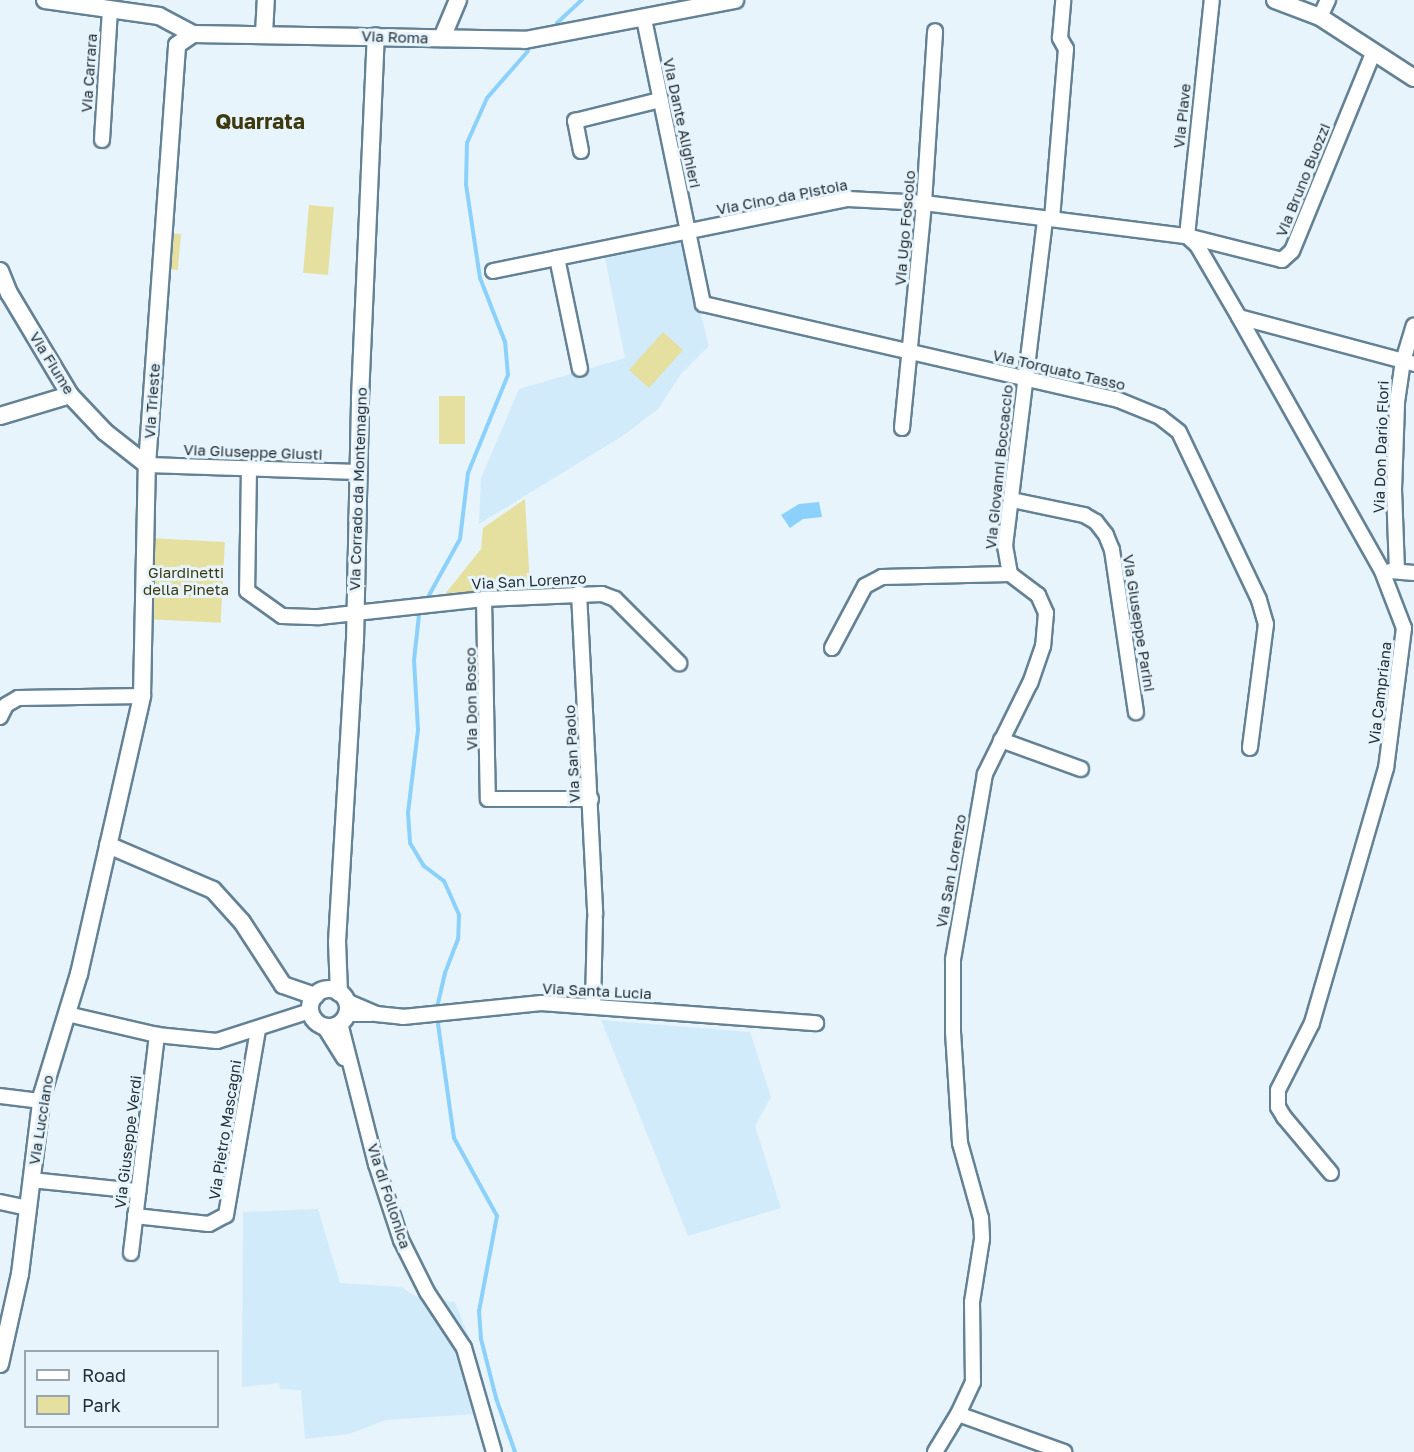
<!DOCTYPE html>
<html>
<head>
<meta charset="utf-8">
<style>
  body { margin:0 }
  #map { position:relative; width:1414px; height:1452px; overflow:hidden; background:#e7f4fc; font-family:"Golos Text",sans-serif }
  div>[style] { position:absolute }
  .built>* { inset:0; background:#d2ebfa }
  .green>* { inset:0; background:#e5e0a0; transform-origin:0 0 }
  .water>* { inset:0; background:#8bd1fb }
  .stream>* { height:4px; margin:-2px; padding:0 2px; transform-origin:2px; border-radius:2px; background:#8bd1fb }
  .roads { filter:drop-shadow(2px 0 #648295) drop-shadow(-2px 0 #648295) drop-shadow(0 2px #648295) drop-shadow(0 -2px #648295) }
  .minor>* { height:14px; margin:-7px; padding:0 7px; transform-origin:7px; border-radius:7px; background:#fff }
  .tertiary>* { height:16px; margin:-8px; padding:0 8px; transform-origin:8px; border-radius:8px; background:#fff }
  .tertiary>.ring { margin:-8px; padding:0; box-sizing:content-box; background:none; border:16px solid #fff; border-radius:50% }
  span { translate:-50% -50%; white-space:nowrap; text-align:center; line-height:1.15; -webkit-text-stroke:6px #e7f4fc; paint-order:stroke }
  .street-label { font-size:15px; color:#233038 }
  .park-label { font-size:15px; color:#3c3911 }
  .district-label { font-size:21px; color:#3d3a10; font-weight:700 }
  .legend { position:absolute; left:24px; top:1350px; width:195px; height:78px; box-sizing:border-box; background:#e7f4fc; border:2px solid #99a6ae; margin:0; padding:8px 10px; list-style:none; font-size:18px; color:#233038 }
  .legend li { display:flex; align-items:center; gap:12px; height:30px }
  .legend b { width:30px; border:2px solid #99a6ae }
</style>
</head>
<body>
<div id="map">
  <div class="built">
    <div style="clip-path:polygon(681px 238px,709px 346px,681px 374px,658px 409px,624px 435px,479px 524px,481px 478px,519px 389px,625px 358px,604px 253px)"></div>
    <div style="clip-path:polygon(601px 1020px,750px 1032px,771px 1097px,755px 1126px,781px 1208px,688px 1236px)"></div>
    <div style="clip-path:polygon(318px 1209px,340px 1283px,401px 1287px,417px 1297px,455px 1302px,479px 1362px,489px 1409px,476px 1414px,386px 1420px,349px 1434px,305px 1439px,301px 1390px,280px 1389px,279px 1383px,242px 1387px,243px 1212px)"></div>
  </div>
  <div class="green">
    <div style="left:309px;top:205px;width:25px;height:68px;rotate:5deg"></div>
    <div style="left:169px;top:233px;width:12px;height:36px;rotate:5deg"></div>
    <div style="left:663px;top:332px;width:27px;height:51px;rotate:42deg"></div>
    <div style="left:439px;top:396px;width:26px;height:48px"></div>
    <div style="clip-path:polygon(525px 499px,530px 586px,445px 594px,481px 549px,483px 528px)"></div>
    <div style="left:149px;top:538px;width:76px;height:81px;rotate:3deg"></div>
  </div>
  <div class="water">
    <div style="clip-path:polygon(819px 502px,822px 517px,803px 519px,790px 528px,781px 515px,799px 504px)"></div>
  </div>
  <div class="stream">
    <div style="left:557px;top:23px;width:34px;rotate:-43deg"></div>
    <div style="left:428px;top:597px;width:66px;rotate:-61.1deg"></div>
    <div style="left:460px;top:539px;width:66px;rotate:-83.1deg"></div>
    <div style="left:468px;top:473px;width:106px;rotate:-67.8deg"></div>
    <div style="left:508px;top:375px;width:33px;rotate:-95deg"></div>
    <div style="left:505px;top:342px;width:69px;rotate:-111.3deg"></div>
    <div style="left:480px;top:278px;width:95px;rotate:-98.5deg"></div>
    <div style="left:466px;top:184px;width:41px;rotate:-88.6deg"></div>
    <div style="left:467px;top:143px;width:49px;rotate:-66deg"></div>
    <div style="left:487px;top:98px;width:62px;rotate:-48.9deg"></div>
    <div style="left:419px;top:615px;width:45px;rotate:96.3deg"></div>
    <div style="left:414px;top:660px;width:70px;rotate:86.7deg"></div>
    <div style="left:418px;top:730px;width:84px;rotate:96.9deg"></div>
    <div style="left:408px;top:813px;width:30px;rotate:86deg"></div>
    <div style="left:410px;top:843px;width:27px;rotate:59deg"></div>
    <div style="left:424px;top:866px;width:25px;rotate:37deg"></div>
    <div style="left:444px;top:881px;width:37px;rotate:66deg"></div>
    <div style="left:459px;top:915px;width:24px;rotate:92deg"></div>
    <div style="left:458px;top:939px;width:36px;rotate:111deg"></div>
    <div style="left:445px;top:973px;width:36px;rotate:103deg"></div>
    <div style="left:438px;top:1024px;width:115px;rotate:82deg"></div>
    <div style="left:454px;top:1138px;width:89px;rotate:61.1deg"></div>
    <div style="left:497px;top:1216px;width:97px;rotate:100.7deg"></div>
    <div style="left:479px;top:1311px;width:28px;rotate:86deg"></div>
    <div style="left:481px;top:1339px;width:61px;rotate:75.7deg"></div>
    <div style="left:496px;top:1398px;width:57px;rotate:70.6deg"></div>
  </div>
  <div class="roads">
    <div class="minor">
      <div style="left:1320px;top:17px;width:19px;rotate:-65deg"></div>
      <div style="left:644px;top:19px;width:291px;rotate:78.3deg"></div>
      <div style="left:703px;top:304px;width:424px;rotate:13deg"></div>
      <div style="left:1116px;top:399px;width:48px;rotate:22.2deg"></div>
      <div style="left:1160px;top:417px;width:24px;rotate:38deg"></div>
      <div style="left:1179px;top:432px;width:186px;rotate:64.5deg"></div>
      <div style="left:1259px;top:600px;width:25px;rotate:74deg"></div>
      <div style="left:1266px;top:624px;width:125px;rotate:97.4deg"></div>
      <div style="left:102px;top:140px;width:131px;rotate:-86.5deg"></div>
      <div style="left:581px;top:151px;width:31px;rotate:-101deg"></div>
      <div style="left:575px;top:121px;width:88px;rotate:-13.9deg"></div>
      <div style="left:1052px;top:219px;width:171px;rotate:-85.3deg"></div>
      <div style="left:1066px;top:49px;width:13px;rotate:-119deg"></div>
      <div style="left:1060px;top:38px;width:38px;rotate:-85deg"></div>
      <div style="left:1187px;top:236px;width:13px;rotate:42deg"></div>
      <div style="left:1197px;top:245px;width:83px;rotate:59.7deg"></div>
      <div style="left:1239px;top:317px;width:291px;rotate:60.6deg"></div>
      <div style="left:1382px;top:571px;width:61px;rotate:68.9deg"></div>
      <div style="left:1404px;top:628px;width:141px;rotate:97.3deg"></div>
      <div style="left:1386px;top:768px;width:266px;rotate:106.2deg"></div>
      <div style="left:1312px;top:1023px;width:75px;rotate:116.9deg"></div>
      <div style="left:1278px;top:1090px;width:17px;rotate:90deg"></div>
      <div style="left:1278px;top:1107px;width:12px;rotate:59deg"></div>
      <div style="left:1284px;top:1117px;width:73px;rotate:50deg"></div>
      <div style="left:1187px;top:236px;width:237px;rotate:-84deg"></div>
      <div style="left:557px;top:258px;width:113px;rotate:78.3deg"></div>
      <div style="left:493px;top:271px;width:362px;rotate:-11.5deg"></div>
      <div style="left:848px;top:199px;width:76px;rotate:3deg"></div>
      <div style="left:924px;top:203px;width:265px;rotate:7.2deg"></div>
      <div style="left:1187px;top:236px;width:98px;rotate:14.2deg"></div>
      <div style="left:1282px;top:260px;width:13px;rotate:-42deg"></div>
      <div style="left:1292px;top:251px;width:216px;rotate:-67.7deg"></div>
      <div style="left:1239px;top:317px;width:181px;rotate:15deg"></div>
      <div style="left:902px;top:428px;width:226px;rotate:-84.4deg"></div>
      <div style="left:924px;top:203px;width:172px;rotate:-86.3deg"></div>
      <div style="left:147px;top:465px;width:211px;rotate:1.9deg"></div>
      <div style="left:249px;top:468px;width:123px;rotate:90.9deg"></div>
      <div style="left:247px;top:591px;width:43px;rotate:35.5deg"></div>
      <div style="left:282px;top:616px;width:37px;rotate:2deg"></div>
      <div style="left:319px;top:617px;width:166px;rotate:-6.2deg"></div>
      <div style="left:484px;top:599px;width:118px;rotate:-2.4deg"></div>
      <div style="left:602px;top:594px;width:14px;rotate:21deg"></div>
      <div style="left:615px;top:599px;width:91px;rotate:45deg"></div>
      <div style="left:1012px;top:500px;width:74px;rotate:11.8deg"></div>
      <div style="left:1084px;top:515px;width:14px;rotate:30deg"></div>
      <div style="left:1096px;top:522px;width:16px;rotate:52deg"></div>
      <div style="left:1106px;top:535px;width:16px;rotate:68deg"></div>
      <div style="left:1112px;top:550px;width:164px;rotate:81.6deg"></div>
      <div style="left:1390px;top:571px;width:24px;rotate:5deg"></div>
      <div style="left:1397px;top:571px;width:81px;rotate:-92.1deg"></div>
      <div style="left:1394px;top:490px;width:88px;rotate:-88deg"></div>
      <div style="left:1397px;top:402px;width:41px;rotate:-81.7deg"></div>
      <div style="left:1403px;top:361px;width:37px;rotate:-73deg"></div>
      <div style="left:1010px;top:574px;width:28px;rotate:-100deg"></div>
      <div style="left:1005px;top:546px;width:329px;rotate:-83deg"></div>
      <div style="left:579px;top:593px;width:321px;rotate:87.1deg"></div>
      <div style="left:484px;top:599px;width:200px;rotate:88.9deg"></div>
      <div style="left:488px;top:799px;width:103px"></div>
      <div style="left:832px;top:648px;width:70px;rotate:-62deg"></div>
      <div style="left:865px;top:586px;width:19px;rotate:-28deg"></div>
      <div style="left:882px;top:577px;width:128px;rotate:-1.3deg"></div>
      <div style="left:1010px;top:574px;width:35px;rotate:37deg"></div>
      <div style="left:1038px;top:595px;width:20px;rotate:66deg"></div>
      <div style="left:1046px;top:613px;width:33px;rotate:95deg"></div>
      <div style="left:1043px;top:646px;width:39px;rotate:109deg"></div>
      <div style="left:1030px;top:683px;width:102px;rotate:116.3deg"></div>
      <div style="left:985px;top:774px;width:189px;rotate:99.8deg"></div>
      <div style="left:953px;top:960px;width:72px;rotate:90deg"></div>
      <div style="left:953px;top:1032px;width:111px;rotate:86.4deg"></div>
      <div style="left:960px;top:1143px;width:78px;rotate:74.4deg"></div>
      <div style="left:981px;top:1218px;width:21px;rotate:87deg"></div>
      <div style="left:982px;top:1239px;width:64px;rotate:99deg"></div>
      <div style="left:972px;top:1302px;width:80px;rotate:89.3deg"></div>
      <div style="left:973px;top:1382px;width:35px;rotate:115deg"></div>
      <div style="left:0;top:717px;width:13px;rotate:-63deg"></div>
      <div style="left:6px;top:705px;width:14px;rotate:-30deg"></div>
      <div style="left:18px;top:698px;width:124px;rotate:-0.9deg"></div>
      <div style="left:1001px;top:740px;width:85px;rotate:19.9deg"></div>
      <div style="left:346px;top:1001px;width:33px;rotate:23deg"></div>
      <div style="left:376px;top:1014px;width:27px;rotate:6deg"></div>
      <div style="left:403px;top:1017px;width:139px;rotate:-5.8deg"></div>
      <div style="left:541px;top:1003px;width:276px;rotate:4.2deg"></div>
      <div style="left:593px;top:1006px;width:87px;rotate:-88.7deg"></div>
      <div style="left:67px;top:1014px;width:92px;rotate:13.1deg"></div>
      <div style="left:157px;top:1035px;width:60px;rotate:5.7deg"></div>
      <div style="left:217px;top:1041px;width:98px;rotate:-17.9deg"></div>
      <div style="left:346px;top:1014px;width:25px"></div>
      <div style="left:340px;top:1023px;width:146px;rotate:75.7deg"></div>
      <div style="left:376px;top:1164px;width:80px;rotate:71.8deg"></div>
      <div style="left:401px;top:1240px;width:58px;rotate:63.4deg"></div>
      <div style="left:427px;top:1292px;width:67px;rotate:56.5deg"></div>
      <div style="left:464px;top:1348px;width:108px;rotate:73.9deg"></div>
      <div style="left:324px;top:1026px;width:38px;rotate:58deg"></div>
      <div style="left:0;top:1096px;width:41px;rotate:7deg"></div>
      <div style="left:31px;top:1180px;width:108px;rotate:5.9deg"></div>
      <div style="left:0;top:1202px;width:29px;rotate:12deg"></div>
      <div style="left:135px;top:1216px;width:74px;rotate:6.2deg"></div>
      <div style="left:209px;top:1224px;width:19px;rotate:-28deg"></div>
      <div style="left:226px;top:1215px;width:189px;rotate:-80.2deg"></div>
      <div style="left:131px;top:1253px;width:220px;rotate:-83.2deg"></div>
      <div style="left:935px;top:1452px;width:44px;rotate:-58.8deg"></div>
      <div style="left:958px;top:1414px;width:113px;rotate:19.7deg"></div>
    </div>
    <div class="tertiary">
      <div style="left:45px;top:0;width:115px;rotate:8deg"></div>
      <div style="left:159px;top:16px;width:38px;rotate:28deg"></div>
      <div style="left:1275px;top:0;width:48px;rotate:20.7deg"></div>
      <div style="left:1320px;top:17px;width:112px;rotate:33deg"></div>
      <div style="left:264px;top:34px;width:34px;rotate:-87deg"></div>
      <div style="left:442px;top:38px;width:41px;rotate:-67.2deg"></div>
      <div style="left:0;top:271px;width:24px;rotate:68deg"></div>
      <div style="left:9px;top:293px;width:119px;rotate:59.1deg"></div>
      <div style="left:70px;top:395px;width:51px;rotate:46.6deg"></div>
      <div style="left:105px;top:432px;width:53px;rotate:38.2deg"></div>
      <div style="left:0;top:416px;width:73px;rotate:-16.7deg"></div>
      <div style="left:108px;top:845px;width:114px;rotate:23.2deg"></div>
      <div style="left:213px;top:890px;width:43px;rotate:47.8deg"></div>
      <div style="left:242px;top:922px;width:75px;rotate:56.9deg"></div>
      <div style="left:283px;top:985px;width:34px;rotate:19deg"></div>
      <div class="ring" style="left:310px;top:989px;width:22px;height:22px"></div>
      <div style="left:339px;top:993px;width:51px;rotate:-92.2deg"></div>
      <div style="left:337px;top:942px;width:302px;rotate:-86.6deg"></div>
      <div style="left:355px;top:641px;width:243px;rotate:-88.8deg"></div>
      <div style="left:360px;top:398px;width:362px;rotate:-87.5deg"></div>
      <div style="left:0;top:1364px;width:92px;rotate:-77.5deg"></div>
      <div style="left:20px;top:1274px;width:180px;rotate:-83deg"></div>
      <div style="left:42px;top:1095px;width:127px;rotate:-73deg"></div>
      <div style="left:79px;top:974px;width:285px;rotate:-77.2deg"></div>
      <div style="left:142px;top:696px;width:231px;rotate:-88.8deg"></div>
      <div style="left:147px;top:465px;width:421px;rotate:-85.9deg"></div>
      <div style="left:177px;top:45px;width:19px;rotate:-35deg"></div>
      <div style="left:193px;top:34px;width:332px;rotate:1deg"></div>
      <div style="left:525px;top:40px;width:214px;rotate:-10.8deg"></div>
    </div>
  </div>
  <div class="street-label">
    <span style="left:395px;top:37px;rotate:2deg">Via Roma</span>
    <span style="left:89px;top:73px;rotate:-86deg">Via Carrara</span>
    <span style="left:1182px;top:116px;rotate:-84deg">Via Piave</span>
    <span style="left:682px;top:123px;rotate:78deg">Via Dante Alighieri</span>
    <span style="left:1303px;top:180px;rotate:-68deg">Via Bruno Buozzi</span>
    <span style="left:782px;top:197px;rotate:-11deg">Via Cino da Pistoia</span>
    <span style="left:905px;top:228px;rotate:-85deg">Via Ugo Foscolo</span>
    <span style="left:52px;top:363px;rotate:58deg">Via Fiume</span>
    <span style="left:1059px;top:370px;rotate:13deg">Via Torquato Tasso</span>
    <span style="left:152px;top:401px;rotate:-86deg">Via Trieste</span>
    <span style="left:1381px;top:447px;rotate:-88deg">Via Don Dario Flori</span>
    <span style="left:253px;top:452px;rotate:2deg">Via Giuseppe Giusti</span>
    <span style="left:999px;top:467px;rotate:-84deg">Via Giovanni Boccaccio</span>
    <span style="left:358px;top:489px;rotate:-88deg">Via Corrado da Montemagno</span>
    <span style="left:529px;top:581px;rotate:-3deg">Via San Lorenzo</span>
    <span style="left:1139px;top:623px;rotate:81deg">Via Giuseppe Parini</span>
    <span style="left:1380px;top:693px;rotate:-83deg">Via Campriana</span>
    <span style="left:471px;top:699px;rotate:-91deg">Via Don Bosco</span>
    <span style="left:572px;top:754px;rotate:-93deg">Via San Paolo</span>
    <span style="left:951px;top:871px;rotate:-80deg">Via San Lorenzo</span>
    <span style="left:597px;top:991px;rotate:3deg">Via Santa Lucia</span>
    <span style="left:41px;top:1120px;rotate:-81deg">Via Lucciano</span>
    <span style="left:225px;top:1130px;rotate:-81deg">Via Pietro Mascagni</span>
    <span style="left:128px;top:1142px;rotate:-83deg">Via Giuseppe Verdi</span>
    <span style="left:389px;top:1196px;rotate:72deg">Via di Follonica</span>
  </div>
  <div class="park-label">
    <span style="left:186px;top:581px">Giardinetti<br>della Pineta</span>
  </div>
  <div class="district-label">
    <span style="left:260px;top:121px">Quarrata</span>
  </div>
  <ul class="legend">
  <li><b style="height:8px;background:#fff"></b>Road</li>
  <li><b style="height:16px;background:#e5e0a0"></b>Park</li>
  </ul>
</div>
</body>
</html>
